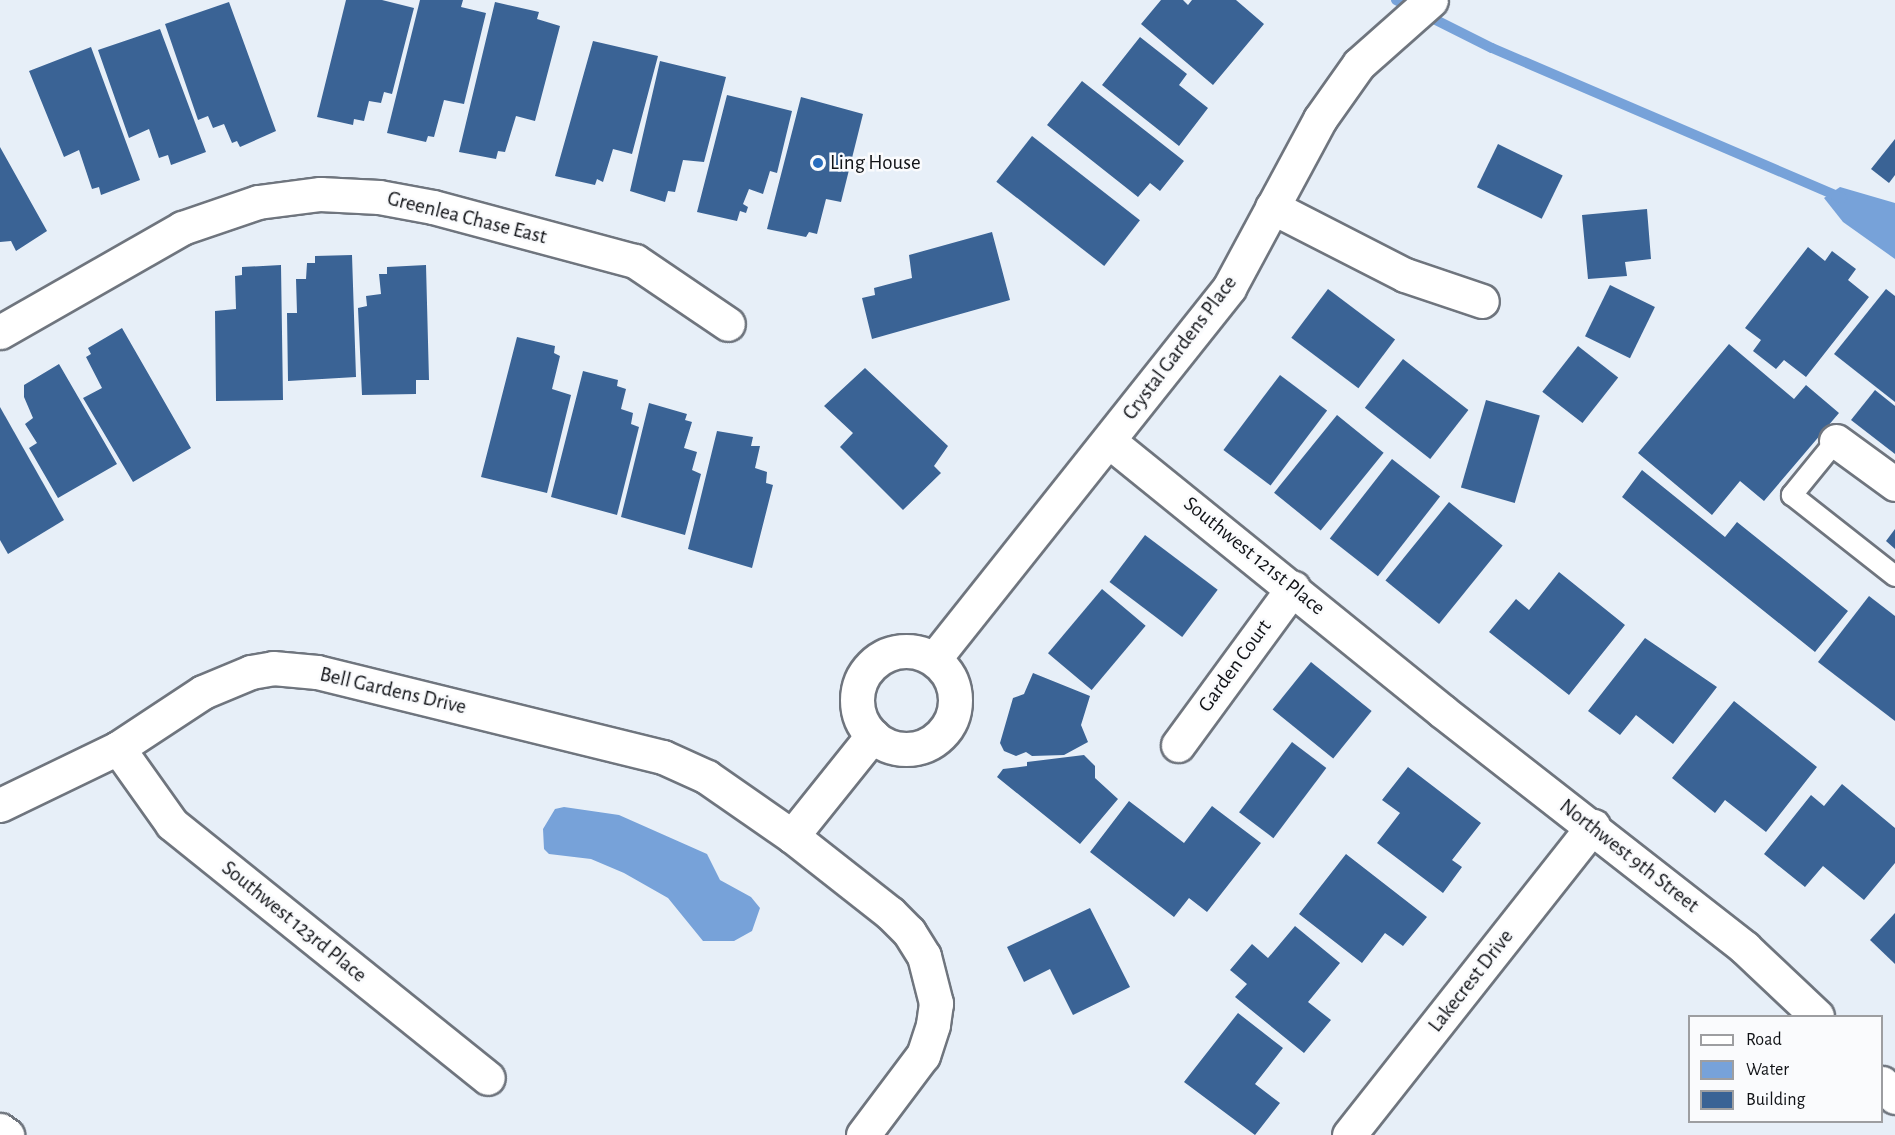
<!DOCTYPE html>
<html>
<head>
<meta charset="utf-8">
<style>
  body { margin:0 }
  #map { position:relative; width:1895px; height:1135px; overflow:hidden; background:#e7eff8; font-family:"Alegreya Sans",sans-serif }
  div>[style] { position:absolute }
  .water>* { inset:0; background:#77a2d9 }
  .stream>* { height:10px; margin:-5px; padding:0 5px; transform-origin:5px; border-radius:5px; background:#77a2d9 }
  .building>* { inset:0; background:#3a6395; transform-origin:0 0 }
  .roads { filter:drop-shadow(2px 0 #6f757e) drop-shadow(-2px 0 #6f757e) drop-shadow(0 2px #6f757e) drop-shadow(0 -2px #6f757e) }
  .lane>* { height:20px; margin:-10px; padding:0 10px; transform-origin:10px; border-radius:10px; background:#fff }
  .street>* { height:33px; margin:-16.5px; padding:0 16.5px; transform-origin:16.5px; border-radius:16.5px; background:#fff }
  .street>.ring { margin:-16.5px; padding:0; box-sizing:content-box; background:none; border:33px solid #fff; border-radius:50% }
  .dots>* { width:16px; height:16px; translate:-50% -50%; box-sizing:border-box; border:3px solid #fafbfd; border-radius:50% }
  span { translate:-50% -50%; white-space:nowrap; text-align:center; line-height:1.15; -webkit-text-stroke:5px #fafbfd; paint-order:stroke }
  .poi-label { font-size:21px; color:#111317 }
  .left { translate:0 -50%; text-align:left }
  .street-label { font-size:21px; color:#111317 }
  .legend { position:absolute; left:1688px; top:1015px; width:195px; height:108px; box-sizing:border-box; background:#fafbfd; border:2px solid #9d9ea1; margin:0; padding:8px 10px; list-style:none; font-size:18px; color:#111317 }
  .legend li { display:flex; align-items:center; gap:12px; height:30px }
  .legend b { width:30px; border:2px solid #9d9ea1 }
</style>
</head>
<body>
<div id="map">
  <div class="water">
    <div style="clip-path:polygon(1840px 187px,1895px 203px,1895px 259px,1843px 222px,1824px 198px)"></div>
    <div style="clip-path:polygon(564px 807px,619px 815px,707px 854px,720px 880px,751px 897px,760px 908px,752px 931px,734px 941px,703px 941px,668px 898px,624px 873px,591px 859px,549px 854px,544px 849px,543px 829px,555px 809px)"></div>
  </div>
  <div class="stream">
    <div style="left:1396px;top:0;width:107px;rotate:26.6deg"></div>
    <div style="left:1492px;top:48px;width:381px;rotate:23.2deg"></div>
  </div>
  <div class="building">
    <div style="clip-path:polygon(346px 0,382px 0,414px 8px,392px 94px,384px 92px,381px 103px,369px 101px,364px 121px,354px 119px,353px 125px,317px 117px)"></div>
    <div style="clip-path:polygon(420px 0,463px 0,461px 7px,486px 13px,464px 104px,444px 100px,434px 137px,428px 136px,426px 142px,387px 133px)"></div>
    <div style="clip-path:polygon(1161px 0,1183px 0,1188px 5px,1192px 0,1236px 0,1264px 24px,1213px 85px,1141px 24px)"></div>
    <div style="clip-path:polygon(229px 2px,276px 131px,240px 147px,237px 141px,232px 143px,224px 124px,213px 128px,208px 116px,198px 120px,165px 24px)"></div>
    <div style="clip-path:polygon(495px 2px,539px 12px,537px 19px,560px 26px,535px 121px,516px 116px,505px 152px,498px 151px,496px 159px,459px 152px)"></div>
    <div style="clip-path:polygon(160px 29px,206px 152px,171px 165px,168px 155px,159px 158px,149px 129px,129px 138px,98px 50px)"></div>
    <div style="clip-path:polygon(1140px 37px,1187px 74px,1179px 85px,1208px 108px,1179px 146px,1102px 85px)"></div>
    <div style="clip-path:polygon(593px 41px,658px 56px,632px 154px,613px 149px,603px 182px,597px 179px,595px 185px,555px 176px)"></div>
    <div style="clip-path:polygon(91px 47px,140px 180px,101px 195px,99px 187px,92px 189px,79px 150px,64px 157px,29px 71px)"></div>
    <div style="clip-path:polygon(660px 61px,726px 77px,704px 162px,683px 160px,675px 192px,668px 191px,665px 202px,630px 191px)"></div>
    <div style="clip-path:polygon(1082px 81px,1184px 161px,1160px 191px,1150px 183px,1138px 197px,1047px 125px)"></div>
    <div style="clip-path:polygon(727px 95px,792px 111px,777px 173px,770px 171px,763px 194px,749px 189px,743px 204px,748px 207px,746px 213px,740px 211px,737px 221px,697px 212px)"></div>
    <div style="clip-path:polygon(801px 97px,863px 114px,841px 202px,826px 199px,817px 234px,809px 232px,806px 237px,767px 229px)"></div>
    <div style="left:1032px;top:136px;width:137px;height:58px;rotate:38deg"></div>
    <div style="clip-path:polygon(1895px 139px,1895px 175px,1889px 183px,1871px 169px)"></div>
    <div style="left:1498px;top:144px;width:72px;height:48px;rotate:26deg"></div>
    <div style="clip-path:polygon(0 147px,47px 231px,16px 251px,11px 241px,0 242px)"></div>
    <div style="clip-path:polygon(1647px 209px,1651px 259px,1625px 262px,1627px 276px,1588px 279px,1582px 215px)"></div>
    <div style="clip-path:polygon(992px 232px,1010px 300px,872px 339px,862px 298px,875px 295px,874px 288px,912px 278px,909px 255px)"></div>
    <div style="clip-path:polygon(1808px 247px,1825px 261px,1832px 251px,1856px 269px,1848px 280px,1869px 297px,1806px 377px,1784px 360px,1776px 369px,1753px 351px,1761px 340px,1745px 328px)"></div>
    <div style="clip-path:polygon(352px 255px,356px 377px,288px 381px,287px 313px,297px 313px,296px 279px,306px 279px,307px 263px,315px 263px,315px 256px)"></div>
    <div style="clip-path:polygon(281px 265px,283px 400px,216px 401px,215px 311px,236px 309px,235px 276px,242px 275px,242px 267px)"></div>
    <div style="clip-path:polygon(426px 265px,429px 380px,416px 380px,416px 394px,362px 395px,358px 308px,367px 306px,366px 296px,381px 294px,379px 274px,387px 274px,387px 267px)"></div>
    <div style="left:1610px;top:285px;width:50px;height:57px;rotate:26deg"></div>
    <div style="left:1328px;top:289px;width:84px;height:61px;rotate:37deg"></div>
    <div style="clip-path:polygon(1886px 289px,1895px 296px,1895px 402px,1834px 354px)"></div>
    <div style="clip-path:polygon(122px 328px,191px 448px,133px 482px,83px 398px,102px 388px,86px 357px,91px 354px,88px 348px)"></div>
    <div style="clip-path:polygon(517px 337px,555px 346px,554px 353px,560px 356px,552px 389px,571px 395px,547px 493px,481px 477px)"></div>
    <div style="clip-path:polygon(1729px 344px,1794px 399px,1806px 385px,1839px 413px,1764px 501px,1740px 481px,1712px 515px,1638px 453px)"></div>
    <div style="left:1578px;top:346px;width:51px;height:58px;rotate:38deg"></div>
    <div style="left:1403px;top:359px;width:83px;height:62px;rotate:38deg"></div>
    <div style="clip-path:polygon(59px 364px,117px 464px,58px 498px,29px 448px,37px 443px,25px 424px,33px 418px,24px 397px,24px 385px)"></div>
    <div style="clip-path:polygon(865px 368px,948px 446px,934px 466px,941px 473px,903px 510px,840px 447px,853px 433px,824px 406px)"></div>
    <div style="clip-path:polygon(583px 371px,618px 380px,617px 386px,626px 389px,621px 409px,633px 413px,631px 424px,639px 427px,617px 515px,551px 497px)"></div>
    <div style="left:1280px;top:375px;width:59px;height:94px;rotate:37deg"></div>
    <div style="clip-path:polygon(1875px 390px,1895px 406px,1895px 454px,1851px 420px)"></div>
    <div style="left:1486px;top:400px;width:56px;height:91px;rotate:16deg"></div>
    <div style="clip-path:polygon(649px 403px,687px 414px,685px 420px,692px 422px,684px 448px,697px 452px,692px 470px,701px 474px,685px 535px,621px 517px)"></div>
    <div style="clip-path:polygon(0 407px,64px 520px,8px 554px,0 540px)"></div>
    <div style="left:1337px;top:415px;width:60px;height:100px;rotate:39deg"></div>
    <div style="clip-path:polygon(717px 431px,753px 437px,751px 446px,760px 446px,755px 468px,767px 472px,766px 483px,773px 485px,752px 568px,688px 549px)"></div>
    <div style="left:1392px;top:459px;width:61px;height:101px;rotate:38deg"></div>
    <div style="clip-path:polygon(1642px 470px,1725px 537px,1737px 522px,1848px 611px,1815px 652px,1622px 497px)"></div>
    <div style="left:1449px;top:502px;width:69px;height:101px;rotate:39deg"></div>
    <div style="clip-path:polygon(1895px 529px,1895px 549px,1886px 541px)"></div>
    <div style="left:1145px;top:535px;width:91px;height:59px;rotate:37deg"></div>
    <div style="clip-path:polygon(1559px 572px,1625px 625px,1569px 695px,1489px 632px,1516px 599px,1529px 610px)"></div>
    <div style="left:1102px;top:589px;width:57px;height:84px;rotate:40deg"></div>
    <div style="clip-path:polygon(1869px 596px,1895px 616px,1895px 721px,1818px 662px)"></div>
    <div style="clip-path:polygon(1645px 638px,1717px 687px,1673px 744px,1636px 715px,1620px 735px,1588px 711px)"></div>
    <div style="left:1311px;top:662px;width:78px;height:61px;rotate:39deg"></div>
    <div style="clip-path:polygon(1033px 673px,1090px 696px,1081px 725px,1088px 742px,1064px 755px,1032px 756px,1026px 752px,1016px 756px,1004px 751px,1000px 743px,1013px 698px,1024px 694px)"></div>
    <div style="clip-path:polygon(1734px 701px,1817px 767px,1766px 832px,1725px 800px,1715px 813px,1672px 778px)"></div>
    <div style="left:1292px;top:742px;width:43px;height:88px;rotate:37deg"></div>
    <div style="clip-path:polygon(1084px 755px,1095px 766px,1095px 778px,1118px 799px,1080px 844px,997px 777px,1003px 769px,1027px 766px,1027px 762px)"></div>
    <div style="clip-path:polygon(1408px 767px,1481px 823px,1452px 860px,1462px 867px,1443px 893px,1377px 843px,1400px 813px,1382px 800px)"></div>
    <div style="clip-path:polygon(1842px 784px,1895px 828px,1895px 863px,1864px 900px,1823px 866px,1805px 887px,1764px 854px,1811px 795px,1824px 806px)"></div>
    <div style="clip-path:polygon(1129px 801px,1184px 843px,1212px 806px,1261px 843px,1207px 912px,1189px 898px,1174px 917px,1090px 852px)"></div>
    <div style="clip-path:polygon(1346px 854px,1427px 917px,1403px 946px,1385px 933px,1362px 963px,1299px 914px)"></div>
    <div style="clip-path:polygon(1090px 908px,1130px 987px,1073px 1015px,1050px 969px,1024px 982px,1007px 947px)"></div>
    <div style="clip-path:polygon(1895px 913px,1895px 964px,1870px 940px)"></div>
    <div style="clip-path:polygon(1295px 926px,1340px 963px,1308px 1002px,1331px 1020px,1304px 1053px,1235px 997px,1247px 984px,1230px 970px,1252px 944px,1268px 958px)"></div>
    <div style="clip-path:polygon(1238px 1013px,1283px 1048px,1255px 1084px,1280px 1103px,1255px 1135px,1184px 1082px)"></div>
  </div>
  <div class="roads">
    <div class="lane">
      <div style="left:1836px;top:441px;width:70px;rotate:129.2deg"></div>
      <div style="left:1792px;top:495px;width:131px;rotate:38.2deg"></div>
    </div>
    <div class="street">
      <div style="left:1272px;top:207px;width:149px;rotate:27.1deg"></div>
      <div style="left:1405px;top:275px;width:81px;rotate:18.7deg"></div>
      <div style="left:0;top:332px;width:210px;rotate:-29.7deg"></div>
      <div style="left:182px;top:228px;width:80px;rotate:-18.9deg"></div>
      <div style="left:258px;top:202px;width:63px;rotate:-7.4deg"></div>
      <div style="left:320px;top:194px;width:59px;rotate:2.9deg"></div>
      <div style="left:379px;top:197px;width:55px;rotate:10.5deg"></div>
      <div style="left:433px;top:207px;width:209px;rotate:15deg"></div>
      <div style="left:635px;top:261px;width:112px;rotate:34.1deg"></div>
      <div style="left:1836px;top:441px;width:73px;rotate:36.1deg"></div>
      <div style="left:1110px;top:442px;width:427px;rotate:39deg"></div>
      <div style="left:1442px;top:711px;width:385px;rotate:38deg"></div>
      <div style="left:1745px;top:948px;width:99px;rotate:43.4deg"></div>
      <div class="ring" style="left:857px;top:651px;width:65px;height:65px"></div>
      <div style="left:934px;top:659px;width:474px;rotate:-51.5deg"></div>
      <div style="left:1229px;top:288px;width:192px;rotate:-61.7deg"></div>
      <div style="left:1320px;top:119px;width:67px;rotate:-54.7deg"></div>
      <div style="left:1359px;top:64px;width:96px;rotate:-41.6deg"></div>
      <div style="left:1178px;top:745px;width:195px;rotate:-53.8deg"></div>
      <div style="left:118px;top:748px;width:93px;rotate:54.6deg"></div>
      <div style="left:172px;top:824px;width:405px;rotate:38.8deg"></div>
      <div style="left:0;top:805px;width:131px;rotate:-25.8deg"></div>
      <div style="left:118px;top:748px;width:102px;rotate:-33.4deg"></div>
      <div style="left:203px;top:692px;width:52px;rotate:-22.6deg"></div>
      <div style="left:251px;top:672px;width:22px;rotate:-10deg"></div>
      <div style="left:273px;top:668px;width:44px;rotate:5.2deg"></div>
      <div style="left:317px;top:672px;width:356px;rotate:13.8deg"></div>
      <div style="left:663px;top:757px;width:48px;rotate:24.4deg"></div>
      <div style="left:707px;top:777px;width:103px;rotate:34.8deg"></div>
      <div style="left:792px;top:836px;width:125px;rotate:38.2deg"></div>
      <div style="left:890px;top:913px;width:27px;rotate:45deg"></div>
      <div style="left:909px;top:932px;width:28px;rotate:58deg"></div>
      <div style="left:924px;top:956px;width:49px;rotate:75.7deg"></div>
      <div style="left:936px;top:1003px;width:22px;rotate:98deg"></div>
      <div style="left:933px;top:1025px;width:32px;rotate:108deg"></div>
      <div style="left:923px;top:1055px;width:100px;rotate:126.9deg"></div>
      <div style="left:792px;top:836px;width:129px;rotate:-51.3deg"></div>
      <div style="left:1882px;top:1083px;width:19px;rotate:47deg"></div>
      <div style="left:0;top:1130px;width:9px;rotate:36deg"></div>
      <div style="left:1349px;top:1135px;width:394px;rotate:-51.7deg"></div>
    </div>
  </div>
  <div class="dots">
    <div style="left:818px;top:163px;background:#276cbd"></div>
  </div>
  <div class="poi-label">
    <span class="left" style="left:830px;top:163px">Ling House</span>
  </div>
  <div class="street-label">
    <span style="left:467px;top:218px;rotate:14deg">Greenlea Chase East</span>
    <span style="left:1180px;top:348px;rotate:-53deg">Crystal Gardens Place</span>
    <span style="left:1254px;top:556px;rotate:39deg">Southwest 121st Place</span>
    <span style="left:1235px;top:666px;rotate:-54deg">Garden Court</span>
    <span style="left:393px;top:691px;rotate:13deg">Bell Gardens Drive</span>
    <span style="left:1629px;top:856px;rotate:38deg">Northwest 9th Street</span>
    <span style="left:294px;top:922px;rotate:39deg">Southwest 123rd Place</span>
    <span style="left:1471px;top:981px;rotate:-52deg">Lakecrest Drive</span>
  </div>
  <ul class="legend">
  <li><b style="height:8px;background:#fff"></b>Road</li>
  <li><b style="height:16px;background:#77a2d9"></b>Water</li>
  <li><b style="height:16px;background:#3a6395"></b>Building</li>
  </ul>
</div>
</body>
</html>
